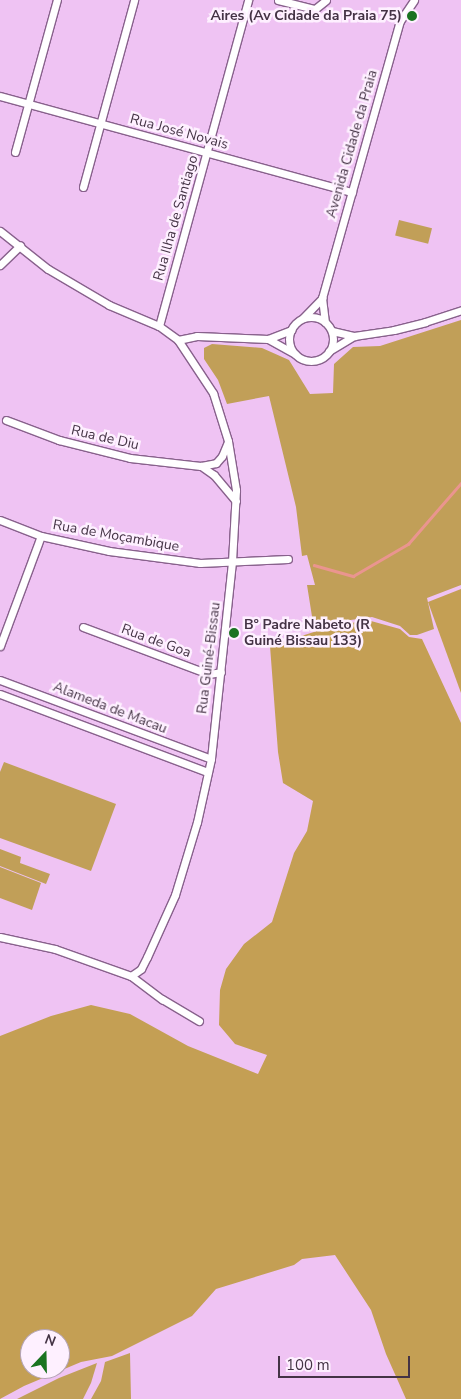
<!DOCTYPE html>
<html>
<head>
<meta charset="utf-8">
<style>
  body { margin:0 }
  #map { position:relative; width:461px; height:1399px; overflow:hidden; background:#efc3f3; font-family:"Nunito Sans",sans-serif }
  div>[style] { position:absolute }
  .green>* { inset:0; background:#c19f58; transform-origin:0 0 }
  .forest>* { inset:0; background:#c49f54 }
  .stream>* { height:2.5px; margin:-1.25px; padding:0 1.25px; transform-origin:1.25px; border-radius:1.25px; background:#ea958f }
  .roads { filter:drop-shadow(1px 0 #88618c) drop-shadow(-1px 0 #88618c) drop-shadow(0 1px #88618c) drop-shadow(0 -1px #88618c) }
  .minor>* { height:7px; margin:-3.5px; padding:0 3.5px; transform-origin:3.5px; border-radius:3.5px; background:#fff }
  .minor>.ring { margin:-3.5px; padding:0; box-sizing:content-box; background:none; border:7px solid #fff; border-radius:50% }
  .dots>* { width:14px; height:14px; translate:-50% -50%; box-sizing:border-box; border:2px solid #fef0ff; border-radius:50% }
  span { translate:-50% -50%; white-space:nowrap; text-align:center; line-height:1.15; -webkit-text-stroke:5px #fef0ff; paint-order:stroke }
  .poi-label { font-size:14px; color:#443345; font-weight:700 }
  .right { translate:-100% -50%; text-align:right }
  .left { translate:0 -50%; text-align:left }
  .street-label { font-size:14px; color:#443345 }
  .north { position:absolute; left:20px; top:1329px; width:50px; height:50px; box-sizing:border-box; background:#fef0ff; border:1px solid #b4a4b5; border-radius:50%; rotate:21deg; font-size:14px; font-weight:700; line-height:20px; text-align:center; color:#443345 }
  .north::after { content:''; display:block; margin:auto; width:18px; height:22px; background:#1a7320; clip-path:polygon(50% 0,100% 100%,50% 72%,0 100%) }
  .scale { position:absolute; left:278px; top:1356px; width:132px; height:22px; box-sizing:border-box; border:2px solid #443345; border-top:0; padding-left:6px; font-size:15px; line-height:18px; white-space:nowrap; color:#443345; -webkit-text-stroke:4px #fef0ff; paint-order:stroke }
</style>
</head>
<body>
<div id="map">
  <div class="green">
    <div style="left:399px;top:220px;width:34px;height:16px;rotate:14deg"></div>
    <div style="clip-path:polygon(461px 320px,461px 585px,427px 598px,434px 629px,417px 635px,410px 635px,400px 626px,372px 617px,336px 622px,314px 629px,307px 585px,315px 585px,307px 555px,302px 556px,296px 507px,269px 396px,227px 404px,218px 380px,204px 359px,204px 348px,212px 344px,262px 348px,289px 360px,310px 394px,333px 393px,334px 364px,353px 347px,380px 346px)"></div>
    <div style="clip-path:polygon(4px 762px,116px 804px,91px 871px,0 838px,0 772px)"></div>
    <div style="clip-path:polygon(0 849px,21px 857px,20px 863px,50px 874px,46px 884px,0 866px)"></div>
    <div style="clip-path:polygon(0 867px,41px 883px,32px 910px,0 898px)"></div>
    <div style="clip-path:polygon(130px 1353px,131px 1399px,91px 1399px,101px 1381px,105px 1362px)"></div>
    <div style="clip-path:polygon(97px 1363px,91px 1383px,83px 1399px,17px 1399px,59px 1378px)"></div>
  </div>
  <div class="forest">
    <div style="clip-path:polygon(461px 589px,461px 693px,428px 602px)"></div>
    <div style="clip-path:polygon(evenodd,371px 621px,400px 629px,409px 637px,422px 639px,461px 723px,461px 1399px,406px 1399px,386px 1354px,371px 1310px,335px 1255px,302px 1259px,294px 1265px,216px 1289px,192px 1316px,112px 1356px,81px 1362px,24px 1386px,0 1399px,0 1036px,51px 1016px,91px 1005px,130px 1014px,188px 1046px,258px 1074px,267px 1055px,235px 1044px,219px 1025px,220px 990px,226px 969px,244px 944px,272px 922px,294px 853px,307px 831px,313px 801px,283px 783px,278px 752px,270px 646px,339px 624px,371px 621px,30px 1339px,60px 1339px,60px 1369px,30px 1369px,30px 1339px)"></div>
  </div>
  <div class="stream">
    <div style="left:314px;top:565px;width:41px;rotate:15.8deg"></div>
    <div style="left:353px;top:576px;width:64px;rotate:-30.2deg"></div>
    <div style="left:408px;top:544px;width:81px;rotate:-49deg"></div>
  </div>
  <div class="roads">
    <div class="minor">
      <div style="left:278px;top:0;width:38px;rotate:14deg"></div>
      <div style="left:315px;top:9px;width:14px;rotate:-39deg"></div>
      <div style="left:0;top:96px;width:365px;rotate:15.3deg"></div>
      <div style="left:15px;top:152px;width:158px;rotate:-74.6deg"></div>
      <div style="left:83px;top:187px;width:194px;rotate:-74.7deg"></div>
      <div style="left:0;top:231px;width:61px;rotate:38.4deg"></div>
      <div style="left:48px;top:269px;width:71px;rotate:30.5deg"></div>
      <div style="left:109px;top:305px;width:54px;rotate:22.8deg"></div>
      <div style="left:159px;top:326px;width:24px;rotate:36deg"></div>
      <div style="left:178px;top:340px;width:64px;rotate:56.6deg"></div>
      <div style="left:213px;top:393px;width:50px;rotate:72.6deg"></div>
      <div style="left:228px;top:441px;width:50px;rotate:80.7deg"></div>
      <div style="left:236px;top:490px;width:72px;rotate:93.2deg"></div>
      <div style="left:232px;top:562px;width:198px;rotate:96.1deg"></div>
      <div style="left:211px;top:759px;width:65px;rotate:102.5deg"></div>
      <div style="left:197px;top:822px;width:76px;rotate:106.8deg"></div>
      <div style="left:175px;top:895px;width:68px;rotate:114.3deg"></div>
      <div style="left:147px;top:957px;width:13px;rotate:117deg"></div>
      <div style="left:141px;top:969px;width:12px;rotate:145deg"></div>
      <div style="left:0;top:265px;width:28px;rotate:-44deg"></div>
      <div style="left:322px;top:298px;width:24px;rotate:83deg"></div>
      <div class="ring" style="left:289px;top:317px;width:37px;height:37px"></div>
      <div style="left:303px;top:318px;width:28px;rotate:-46deg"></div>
      <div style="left:322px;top:298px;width:288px;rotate:-74.3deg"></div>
      <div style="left:400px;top:21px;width:25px;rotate:-56deg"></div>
      <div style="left:159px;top:326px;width:338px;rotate:-74.7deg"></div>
      <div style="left:332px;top:331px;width:23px;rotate:13deg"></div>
      <div style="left:354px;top:336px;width:40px;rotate:-8.5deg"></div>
      <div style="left:394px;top:330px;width:32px;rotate:-14deg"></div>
      <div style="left:425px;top:322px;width:38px;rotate:-18deg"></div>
      <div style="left:268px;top:339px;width:31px;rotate:29deg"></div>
      <div style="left:178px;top:340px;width:19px;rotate:-12deg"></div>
      <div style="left:197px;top:336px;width:71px;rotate:2.4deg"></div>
      <div style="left:268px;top:339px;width:25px;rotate:-21deg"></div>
      <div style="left:329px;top:351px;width:29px;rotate:-31deg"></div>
      <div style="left:6px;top:420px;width:57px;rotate:20.7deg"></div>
      <div style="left:59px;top:440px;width:73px;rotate:14.2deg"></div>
      <div style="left:130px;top:458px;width:71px;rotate:6.4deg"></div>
      <div style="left:201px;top:466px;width:15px;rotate:-11deg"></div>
      <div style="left:216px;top:463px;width:9px;rotate:-49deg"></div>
      <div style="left:222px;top:456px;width:15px;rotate:-67deg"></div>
      <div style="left:201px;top:466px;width:16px;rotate:35deg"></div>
      <div style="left:214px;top:475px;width:34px;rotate:50deg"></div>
      <div style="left:0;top:520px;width:44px;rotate:21.3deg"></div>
      <div style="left:41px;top:536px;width:70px;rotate:12.4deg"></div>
      <div style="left:109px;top:551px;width:92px;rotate:7.5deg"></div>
      <div style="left:200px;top:563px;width:88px;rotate:-2.6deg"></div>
      <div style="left:83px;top:627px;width:134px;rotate:20.5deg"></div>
      <div style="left:209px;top:674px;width:12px;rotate:-9deg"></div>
      <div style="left:0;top:646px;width:117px;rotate:-69.6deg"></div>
      <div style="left:0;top:680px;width:225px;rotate:20.5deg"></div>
      <div style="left:0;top:694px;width:222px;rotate:20.6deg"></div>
      <div style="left:0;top:937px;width:56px;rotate:12.3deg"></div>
      <div style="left:55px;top:949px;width:81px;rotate:19.6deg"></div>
      <div style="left:131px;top:976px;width:39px;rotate:37deg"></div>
      <div style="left:162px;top:999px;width:43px;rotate:30.7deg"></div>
    </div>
  </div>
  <div class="dots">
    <div style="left:412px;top:16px;background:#1a7320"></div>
    <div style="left:234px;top:633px;background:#1a7320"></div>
  </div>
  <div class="poi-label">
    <span class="right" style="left:402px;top:16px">Aires (Av Cidade da Praia 75)</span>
    <span class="left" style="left:244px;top:633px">Bº Padre Nabeto (R<br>Guiné Bissau 133)</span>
  </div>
  <div class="street-label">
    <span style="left:179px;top:132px;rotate:15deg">Rua José Novais</span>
    <span style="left:352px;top:144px;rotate:-74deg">Avenida Cidade da Praia</span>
    <span style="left:176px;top:218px;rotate:-74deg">Rua Ilha de Santiago</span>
    <span style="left:105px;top:438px;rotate:13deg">Rua de Diu</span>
    <span style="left:116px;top:536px;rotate:10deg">Rua de Moçambique</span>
    <span style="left:156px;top:641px;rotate:20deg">Rua de Goa</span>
    <span style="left:209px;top:658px;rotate:-83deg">Rua Guiné-Bissau</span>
    <span style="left:110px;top:708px;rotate:21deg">Alameda de Macau</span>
  </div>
  <div class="north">N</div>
  <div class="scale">100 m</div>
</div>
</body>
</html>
